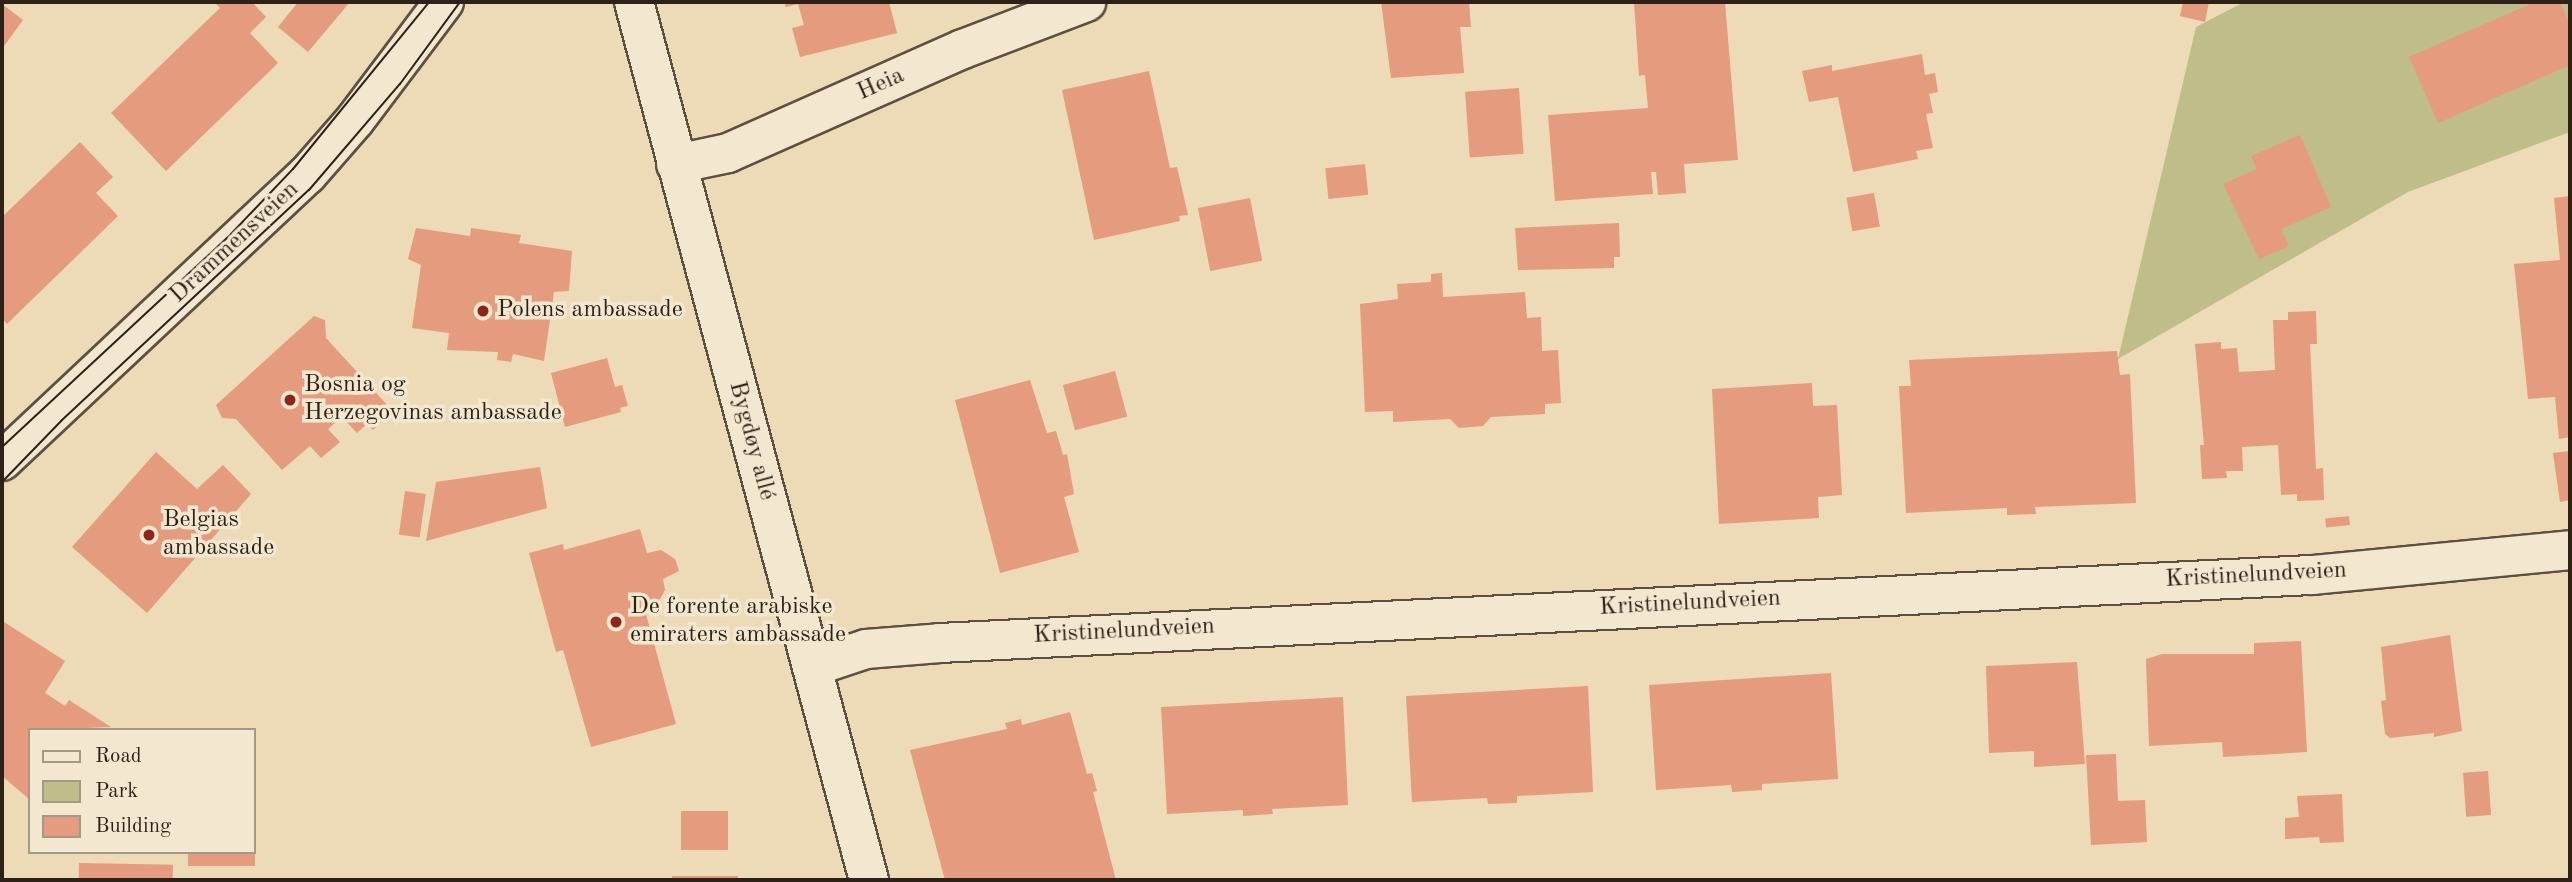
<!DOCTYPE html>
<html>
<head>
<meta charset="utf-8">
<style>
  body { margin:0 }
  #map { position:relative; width:2572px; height:882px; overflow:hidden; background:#eddab6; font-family:"Old Standard TT",serif }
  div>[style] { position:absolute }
  .green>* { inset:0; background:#bfbd89 }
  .building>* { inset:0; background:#e49b7e; transform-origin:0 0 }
  .roads { filter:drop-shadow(2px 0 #5e5040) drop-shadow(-2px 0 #5e5040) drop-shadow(0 2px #5e5040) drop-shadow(0 -2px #5e5040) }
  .street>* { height:38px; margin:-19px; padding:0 19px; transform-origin:19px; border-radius:19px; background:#f3e7d0 }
  .secondary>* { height:38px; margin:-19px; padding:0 19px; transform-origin:19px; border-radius:19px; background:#f3e7d0 }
  .tram>* { height:2px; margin:-1px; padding:0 1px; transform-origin:1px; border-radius:1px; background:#2e2218 }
  .dots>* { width:19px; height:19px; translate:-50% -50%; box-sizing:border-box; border:4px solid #f3e7d0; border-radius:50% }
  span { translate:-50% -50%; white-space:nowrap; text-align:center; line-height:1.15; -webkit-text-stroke:7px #f3e7d0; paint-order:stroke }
  .street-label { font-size:24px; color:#2e2218 }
  .poi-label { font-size:24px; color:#2e2218 }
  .left { translate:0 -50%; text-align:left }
  .frame { position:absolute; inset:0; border:4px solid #2e2218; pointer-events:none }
  .legend { position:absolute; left:28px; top:728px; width:228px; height:126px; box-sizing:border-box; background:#f3e7d0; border:2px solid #a49886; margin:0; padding:9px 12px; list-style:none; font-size:21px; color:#2e2218 }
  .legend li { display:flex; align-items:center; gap:14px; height:35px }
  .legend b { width:35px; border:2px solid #a49886 }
</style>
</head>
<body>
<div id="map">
  <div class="green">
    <div style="clip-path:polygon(2244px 2px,2570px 2px,2570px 132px,2408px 192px,2118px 359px,2196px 27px)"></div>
  </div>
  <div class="building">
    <div style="clip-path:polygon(214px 2px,252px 2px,266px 17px,250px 33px,278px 63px,166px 171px,111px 113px,220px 8px)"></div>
    <div style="clip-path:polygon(298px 2px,350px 2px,308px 52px,278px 27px)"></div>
    <div style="clip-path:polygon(784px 2px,889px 2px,897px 33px,800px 57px,792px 28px,804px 25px,798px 4px,786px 7px)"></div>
    <div style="clip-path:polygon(1381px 2px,1469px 2px,1471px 27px,1460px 27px,1464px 73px,1391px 78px)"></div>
    <div style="clip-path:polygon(1634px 2px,1725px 2px,1738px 160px,1684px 164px,1686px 193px,1658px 195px,1656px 172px,1651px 172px,1653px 194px,1555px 201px,1548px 115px,1648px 108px,1645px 75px,1639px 76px)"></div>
    <div style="clip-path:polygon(2183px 2px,2209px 2px,2205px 22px,2180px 16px)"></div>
    <div style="clip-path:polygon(2535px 2px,2560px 2px,2570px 25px,2570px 65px,2438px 123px,2409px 57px)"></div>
    <div style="clip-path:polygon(2px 4px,23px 20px,2px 49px)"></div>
    <div style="clip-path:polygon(1922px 54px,1925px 75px,1935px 73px,1938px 92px,1929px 94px,1933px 113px,1926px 114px,1933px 148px,1916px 151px,1918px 159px,1853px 172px,1838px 97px,1809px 102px,1802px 71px,1832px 65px,1832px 71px)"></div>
    <div style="clip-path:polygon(1149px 71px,1170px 168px,1177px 167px,1188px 215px,1179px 216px,1180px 221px,1094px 240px,1062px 90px)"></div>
    <div style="left:1519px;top:88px;width:66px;height:54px;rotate:86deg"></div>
    <div style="clip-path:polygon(2300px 135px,2331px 207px,2281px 229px,2289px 246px,2259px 259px,2223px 184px,2257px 169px,2251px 156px)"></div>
    <div style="clip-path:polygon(80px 142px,113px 177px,96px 193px,118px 216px,7px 324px,2px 318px,2px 217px)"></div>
    <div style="left:1365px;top:164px;width:31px;height:40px;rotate:84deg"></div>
    <div style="left:1874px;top:193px;width:34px;height:28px;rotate:80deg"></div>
    <div style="clip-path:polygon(2570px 196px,2570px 437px,2559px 439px,2555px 397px,2528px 399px,2514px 264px,2560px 260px,2554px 198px)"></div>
    <div style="left:1250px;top:198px;width:64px;height:53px;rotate:79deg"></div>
    <div style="clip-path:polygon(1619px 223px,1620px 257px,1614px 257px,1614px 268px,1518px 270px,1515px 228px)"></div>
    <div style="clip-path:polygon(416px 228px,470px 236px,471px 228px,521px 235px,519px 243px,572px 251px,569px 291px,554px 292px,544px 361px,513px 354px,511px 362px,497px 360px,498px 352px,447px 350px,449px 333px,412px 328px,421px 265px,408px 259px)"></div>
    <div style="clip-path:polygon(1442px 273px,1443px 297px,1525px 292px,1527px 318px,1541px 317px,1542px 351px,1558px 350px,1561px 403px,1545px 404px,1545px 414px,1491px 417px,1483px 426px,1459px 428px,1450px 419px,1393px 422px,1393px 411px,1365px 412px,1360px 304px,1398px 299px,1397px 284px,1431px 282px,1431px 274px)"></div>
    <div style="clip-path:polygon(2316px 311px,2317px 344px,2310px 344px,2316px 469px,2323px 468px,2324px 500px,2297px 501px,2297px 494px,2281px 495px,2278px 445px,2242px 447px,2243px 471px,2226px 471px,2227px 478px,2202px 479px,2200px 445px,2204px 445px,2195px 344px,2221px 342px,2221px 349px,2237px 348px,2239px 372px,2275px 370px,2273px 320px,2288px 320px,2288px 312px)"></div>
    <div style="clip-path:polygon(314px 316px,325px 320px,326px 338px,388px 406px,377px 415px,383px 421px,373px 430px,367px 424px,357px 433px,342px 417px,328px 429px,340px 442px,321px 458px,310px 446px,282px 470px,236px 419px,222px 418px,216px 405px)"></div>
    <div style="clip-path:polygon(2117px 351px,2120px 375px,2130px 374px,2136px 503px,2035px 507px,2036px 514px,2007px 515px,2007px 508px,1906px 513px,1899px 386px,1911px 386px,1909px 360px)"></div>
    <div style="clip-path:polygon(607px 358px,615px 387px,622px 385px,628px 406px,620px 408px,621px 412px,565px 427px,551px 373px)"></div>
    <div style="left:1115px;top:371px;width:47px;height:54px;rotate:75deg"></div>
    <div style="clip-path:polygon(1030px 380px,1047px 433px,1056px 431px,1063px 455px,1067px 454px,1074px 494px,1064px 497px,1079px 552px,1000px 573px,955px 400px)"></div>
    <div style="clip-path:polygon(1812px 383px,1813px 406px,1837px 405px,1842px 495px,1818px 497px,1819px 518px,1719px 524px,1712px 389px)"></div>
    <div style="clip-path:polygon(2570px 451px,2570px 500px,2560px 502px,2553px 453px)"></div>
    <div style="clip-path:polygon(156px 452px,197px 489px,223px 465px,251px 494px,147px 613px,72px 547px)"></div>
    <div style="clip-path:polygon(540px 467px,547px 508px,426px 541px,436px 482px)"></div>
    <div style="left:405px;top:491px;width:21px;height:44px;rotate:8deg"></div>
    <div style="left:2349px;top:516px;width:9px;height:24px;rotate:84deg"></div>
    <div style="clip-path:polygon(640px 529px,647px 553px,661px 550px,675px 559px,679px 571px,663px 579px,665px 590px,660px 599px,643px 603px,676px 724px,591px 747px,563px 650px,556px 652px,529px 553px,563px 544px,564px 550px)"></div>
    <div style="clip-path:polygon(4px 622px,65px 661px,45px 693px,65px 706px,69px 700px,111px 727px,30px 730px,30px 800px,2px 776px)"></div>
    <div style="clip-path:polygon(2450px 635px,2462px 731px,2434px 737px,2434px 733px,2390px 738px,2385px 734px,2381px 701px,2386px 700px,2381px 647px)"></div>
    <div style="clip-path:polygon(2301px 641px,2307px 752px,2223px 757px,2222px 742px,2149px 746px,2146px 659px,2162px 654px,2254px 654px,2254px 643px)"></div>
    <div style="clip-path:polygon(2077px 662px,2085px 764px,2034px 767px,2034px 751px,1989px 753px,1986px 666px)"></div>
    <div style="clip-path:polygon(1831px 673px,1838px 779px,1762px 784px,1762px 790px,1732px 792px,1731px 785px,1656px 790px,1649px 685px)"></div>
    <div style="clip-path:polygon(1588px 686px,1593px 792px,1517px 796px,1517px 803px,1488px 804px,1487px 798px,1412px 802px,1406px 696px)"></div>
    <div style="clip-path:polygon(1343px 697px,1348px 805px,1272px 809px,1273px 814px,1243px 816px,1243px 810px,1167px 814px,1161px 707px)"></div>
    <div style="clip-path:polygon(1070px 712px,1087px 774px,1092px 773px,1097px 791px,1093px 792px,1116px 880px,945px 880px,910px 750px,1007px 729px,1005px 723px,1021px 719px,1022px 725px)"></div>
    <div style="clip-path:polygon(2116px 754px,2118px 801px,2145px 800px,2147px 842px,2091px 845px,2086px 755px)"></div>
    <div style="left:2488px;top:771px;width:44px;height:25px;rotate:86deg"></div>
    <div style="clip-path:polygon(2342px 794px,2344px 842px,2320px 843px,2319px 837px,2285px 839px,2285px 818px,2299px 817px,2297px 796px)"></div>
    <div style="left:681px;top:811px;width:47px;height:39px"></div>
    <div style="left:188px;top:852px;width:67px;height:14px"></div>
    <div style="left:79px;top:863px;width:94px;height:17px;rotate:1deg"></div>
    <div style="left:672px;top:876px;width:66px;height:4px"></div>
  </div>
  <div class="roads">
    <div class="street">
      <div style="left:676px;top:164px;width:53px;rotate:-11.9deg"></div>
      <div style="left:728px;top:153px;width:257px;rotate:-23.9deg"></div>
      <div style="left:963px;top:49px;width:132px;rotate:-20.9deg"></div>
      <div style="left:812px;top:667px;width:57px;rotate:-18.4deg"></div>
      <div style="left:866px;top:649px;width:74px;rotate:-4.6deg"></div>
      <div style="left:940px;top:643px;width:1374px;rotate:-2.84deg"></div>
      <div style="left:2312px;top:575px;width:259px;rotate:-5.5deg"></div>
    </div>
    <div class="secondary">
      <div style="left:634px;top:2px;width:909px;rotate:75.02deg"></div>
      <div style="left:2px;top:461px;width:418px;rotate:-43.2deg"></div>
      <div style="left:307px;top:175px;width:73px;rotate:-48.9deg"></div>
      <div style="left:355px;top:120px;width:148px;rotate:-53deg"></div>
    </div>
  </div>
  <div class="tram">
    <div style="left:2px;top:447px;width:313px;rotate:-42.9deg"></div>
    <div style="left:231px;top:234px;width:90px;rotate:-46.4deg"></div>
    <div style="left:293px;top:169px;width:215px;rotate:-50.8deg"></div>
    <div style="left:2px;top:482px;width:86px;rotate:-45.9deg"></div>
    <div style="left:62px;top:420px;width:338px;rotate:-43deg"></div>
    <div style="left:309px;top:190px;width:140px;rotate:-49.4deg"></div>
    <div style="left:400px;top:84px;width:102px;rotate:-53.8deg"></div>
  </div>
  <div class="dots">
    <div style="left:483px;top:311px;background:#8f2418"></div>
    <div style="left:290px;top:400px;background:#8f2418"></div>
    <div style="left:149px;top:535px;background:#8f2418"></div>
    <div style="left:616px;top:622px;background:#8f2418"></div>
  </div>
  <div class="street-label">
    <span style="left:881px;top:85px;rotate:-24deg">Heia</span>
    <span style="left:235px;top:243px;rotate:-43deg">Drammensveien</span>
    <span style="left:751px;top:441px;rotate:75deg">Bygdøy allé</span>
    <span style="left:2256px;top:576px;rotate:-3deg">Kristinelundveien</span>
    <span style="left:1690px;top:604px;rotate:-3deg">Kristinelundveien</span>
    <span style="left:1124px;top:632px;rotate:-3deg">Kristinelundveien</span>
  </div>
  <div class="poi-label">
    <span class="left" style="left:497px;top:311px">Polens ambassade</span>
    <span class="left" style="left:304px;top:400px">Bosnia og<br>Herzegovinas ambassade</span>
    <span class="left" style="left:163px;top:535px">Belgias<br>ambassade</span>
    <span class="left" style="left:630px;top:622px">De forente arabiske<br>emiraters ambassade</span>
  </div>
  <div class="frame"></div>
  <ul class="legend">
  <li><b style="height:9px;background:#f3e7d0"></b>Road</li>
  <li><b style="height:19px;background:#bfbd89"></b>Park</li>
  <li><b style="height:19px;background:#e49b7e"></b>Building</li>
  </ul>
</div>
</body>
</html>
